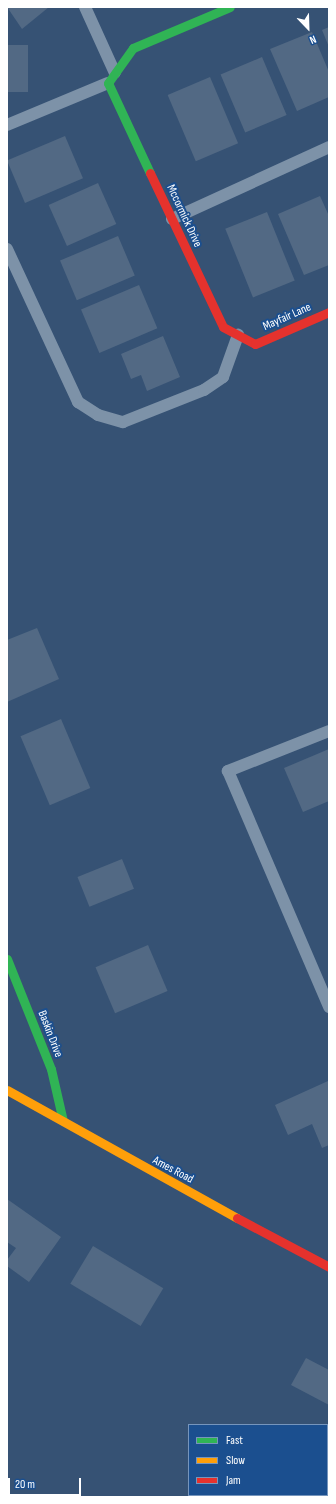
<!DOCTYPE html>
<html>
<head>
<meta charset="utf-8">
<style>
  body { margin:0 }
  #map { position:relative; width:336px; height:1504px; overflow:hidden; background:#365274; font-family:"Sofia Sans Condensed",sans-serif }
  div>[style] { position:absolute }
  .building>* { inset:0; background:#526984; transform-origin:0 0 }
  .lane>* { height:12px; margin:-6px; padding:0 6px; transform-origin:6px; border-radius:6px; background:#7d92a8 }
  .fast>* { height:9px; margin:-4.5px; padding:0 4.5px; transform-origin:4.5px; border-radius:4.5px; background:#30b455 }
  .slow>* { height:9px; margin:-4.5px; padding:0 4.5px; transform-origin:4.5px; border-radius:4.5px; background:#ff9f0a }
  .jam>* { height:9px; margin:-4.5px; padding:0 4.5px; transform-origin:4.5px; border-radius:4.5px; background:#e5322d }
  span { translate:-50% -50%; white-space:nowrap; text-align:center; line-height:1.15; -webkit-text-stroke:4px #1b4f8f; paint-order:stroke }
  .street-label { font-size:12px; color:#fff }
  .frame { position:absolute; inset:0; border:8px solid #fff; pointer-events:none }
  .legend { position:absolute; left:188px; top:1424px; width:140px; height:72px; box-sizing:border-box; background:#1b4f8f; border:1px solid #7695bc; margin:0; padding:5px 7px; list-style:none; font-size:12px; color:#fff }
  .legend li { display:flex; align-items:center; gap:8px; height:20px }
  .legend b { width:20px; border:1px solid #7695bc }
  .north { position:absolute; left:288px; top:8px; width:40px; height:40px; -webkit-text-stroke:3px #1b4f8f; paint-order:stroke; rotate:157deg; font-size:11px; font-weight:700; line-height:16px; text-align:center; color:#fff }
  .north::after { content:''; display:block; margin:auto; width:14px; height:18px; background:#fff; clip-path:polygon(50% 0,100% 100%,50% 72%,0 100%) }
  .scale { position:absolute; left:8px; top:1478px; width:73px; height:18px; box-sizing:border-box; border:2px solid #fff; border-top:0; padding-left:5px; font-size:12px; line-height:14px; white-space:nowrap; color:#fff; -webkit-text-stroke:3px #1b4f8f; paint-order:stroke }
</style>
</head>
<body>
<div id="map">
  <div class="building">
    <div style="clip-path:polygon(7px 7px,49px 7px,22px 29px)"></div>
    <div style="clip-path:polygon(329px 27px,329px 47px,322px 30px)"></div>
    <div style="clip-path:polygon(312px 32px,329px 72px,329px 97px,297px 111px,270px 49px)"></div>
    <div style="left:7px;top:45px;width:21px;height:47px"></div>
    <div style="left:262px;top:57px;width:63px;height:45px;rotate:67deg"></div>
    <div style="left:210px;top:77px;width:72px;height:46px;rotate:67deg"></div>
    <div style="left:65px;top:136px;width:46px;height:63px;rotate:67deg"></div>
    <div style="left:98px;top:183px;width:45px;height:54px;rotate:66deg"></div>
    <div style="clip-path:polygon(320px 196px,329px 216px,329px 265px,304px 275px,278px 214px)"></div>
    <div style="left:267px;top:212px;width:74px;height:45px;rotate:68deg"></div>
    <div style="left:118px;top:236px;width:43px;height:63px;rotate:67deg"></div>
    <div style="left:139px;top:285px;width:47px;height:63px;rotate:67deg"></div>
    <div style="clip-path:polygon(163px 336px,180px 377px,147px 391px,141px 375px,131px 379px,121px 354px)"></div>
    <div style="clip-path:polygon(37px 628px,59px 679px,7px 702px,7px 640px)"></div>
    <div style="left:61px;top:719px;width:75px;height:44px;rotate:67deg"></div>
    <div style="clip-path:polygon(329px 749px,329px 801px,303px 812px,284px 768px)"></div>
    <div style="left:122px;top:859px;width:32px;height:48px;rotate:68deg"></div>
    <div style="left:148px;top:945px;width:50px;height:57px;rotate:67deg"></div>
    <div style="clip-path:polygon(328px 1081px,329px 1145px,322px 1148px,312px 1124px,288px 1135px,275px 1105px)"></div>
    <div style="clip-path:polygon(7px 1199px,61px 1237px,29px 1282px,7px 1266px,7px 1260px,16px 1248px,7px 1242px)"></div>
    <div style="left:93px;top:1246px;width:82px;height:44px;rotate:31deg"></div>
    <div style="clip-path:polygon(306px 1358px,329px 1370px,329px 1405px,291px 1385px)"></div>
  </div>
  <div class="lane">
    <div style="left:85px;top:7px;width:72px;rotate:65.6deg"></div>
    <div style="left:7px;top:125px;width:109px;rotate:-22.6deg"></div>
    <div style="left:172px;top:219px;width:173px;rotate:-24.6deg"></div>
    <div style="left:7px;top:249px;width:169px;rotate:65.1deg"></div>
    <div style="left:78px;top:402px;width:24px;rotate:33deg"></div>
    <div style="left:98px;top:415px;width:26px;rotate:16deg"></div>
    <div style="left:123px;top:422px;width:87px;rotate:-21.6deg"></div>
    <div style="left:204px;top:390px;width:23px;rotate:-34deg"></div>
    <div style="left:223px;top:377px;width:45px;rotate:-70.3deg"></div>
    <div style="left:329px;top:731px;width:109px;rotate:158.4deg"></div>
    <div style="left:228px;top:771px;width:257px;rotate:66.8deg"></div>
  </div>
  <div class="fast">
    <div style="left:150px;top:173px;width:99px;rotate:-115deg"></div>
    <div style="left:108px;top:83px;width:43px;rotate:-54.5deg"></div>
    <div style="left:133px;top:48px;width:105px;rotate:-22.9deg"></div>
    <div style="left:7px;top:959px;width:118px;rotate:68.2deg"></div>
    <div style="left:51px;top:1069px;width:53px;rotate:77deg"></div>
  </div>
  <div class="slow">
    <div style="left:7px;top:1090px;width:263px;rotate:29.1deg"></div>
  </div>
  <div class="jam">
    <div style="left:150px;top:173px;width:170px;rotate:64.6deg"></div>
    <div style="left:223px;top:327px;width:36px;rotate:28deg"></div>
    <div style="left:255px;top:344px;width:81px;rotate:-23.4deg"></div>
    <div style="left:237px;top:1218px;width:104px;rotate:28deg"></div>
  </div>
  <div class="street-label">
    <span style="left:184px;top:216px;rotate:65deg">Mccormick Drive</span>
    <span style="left:287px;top:317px;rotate:-24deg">Mayfair Lane</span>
    <span style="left:50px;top:1034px;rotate:69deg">Baskin Drive</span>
    <span style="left:173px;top:1170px;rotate:28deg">Ames Road</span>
  </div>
  <div class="frame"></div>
  <ul class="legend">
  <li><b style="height:5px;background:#30b455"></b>Fast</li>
  <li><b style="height:5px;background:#ff9f0a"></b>Slow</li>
  <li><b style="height:5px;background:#e5322d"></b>Jam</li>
  </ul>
  <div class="north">N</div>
  <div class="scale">20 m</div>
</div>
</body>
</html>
